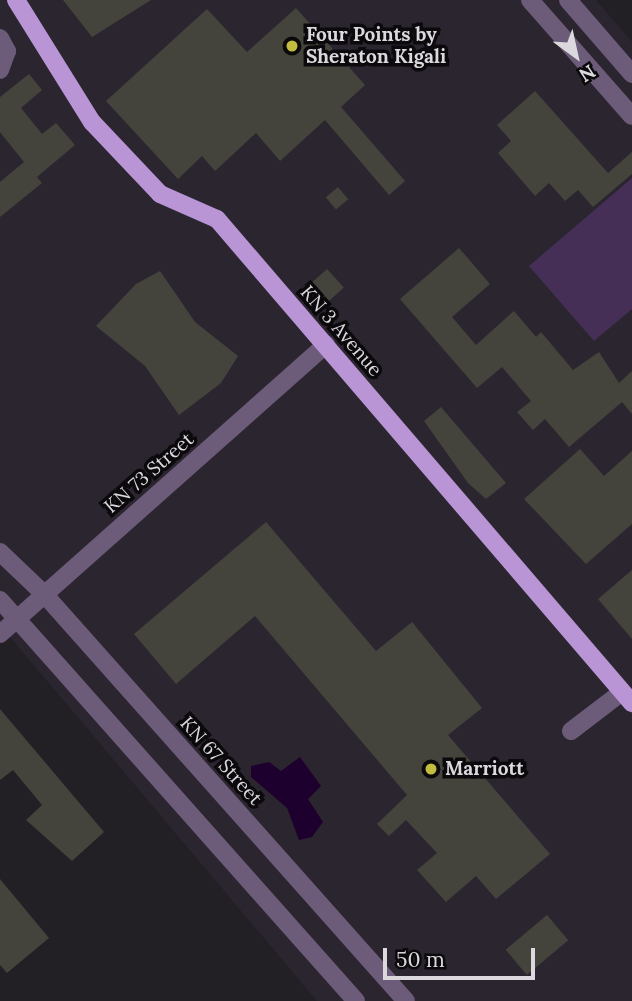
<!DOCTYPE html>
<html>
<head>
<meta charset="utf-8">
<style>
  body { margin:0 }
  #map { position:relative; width:632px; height:1001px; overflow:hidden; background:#221f25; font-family:Lora,serif }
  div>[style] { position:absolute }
  .built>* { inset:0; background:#2b2530 }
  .green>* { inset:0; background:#452f56 }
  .water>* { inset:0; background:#1d002d }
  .building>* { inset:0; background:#44443c; transform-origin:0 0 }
  .minor>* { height:18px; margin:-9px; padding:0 9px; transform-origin:9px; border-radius:9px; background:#6c5b79 }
  .major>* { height:18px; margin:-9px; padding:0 9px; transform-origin:9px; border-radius:9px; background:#b995d5 }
  .dots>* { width:19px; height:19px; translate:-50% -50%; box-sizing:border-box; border:4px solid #0b090c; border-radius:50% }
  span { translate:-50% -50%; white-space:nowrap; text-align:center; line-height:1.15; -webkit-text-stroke:7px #0b090c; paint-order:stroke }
  .poi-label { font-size:19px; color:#dcd9de; font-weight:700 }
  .left { translate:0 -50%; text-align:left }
  .street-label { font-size:19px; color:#dcd9de }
  .north { position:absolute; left:541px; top:21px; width:70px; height:70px; -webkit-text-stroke:5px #0b090c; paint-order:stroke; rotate:147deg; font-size:19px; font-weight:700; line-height:28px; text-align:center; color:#dcd9de }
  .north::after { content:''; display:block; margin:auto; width:24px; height:32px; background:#dcd9de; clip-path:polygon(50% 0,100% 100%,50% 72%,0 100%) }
  .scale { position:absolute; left:383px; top:948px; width:152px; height:32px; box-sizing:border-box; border:4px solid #dcd9de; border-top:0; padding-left:9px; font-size:21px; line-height:24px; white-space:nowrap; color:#dcd9de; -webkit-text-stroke:5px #0b090c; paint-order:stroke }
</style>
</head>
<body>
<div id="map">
  <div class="built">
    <div style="clip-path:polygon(0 0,596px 0,632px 42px,632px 1001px,317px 1001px,0 625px)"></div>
  </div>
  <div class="green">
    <div style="clip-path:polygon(632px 178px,632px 309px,594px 341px,529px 266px)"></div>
  </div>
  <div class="water">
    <div style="clip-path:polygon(300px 757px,321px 786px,308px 799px,323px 822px,312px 837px,299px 840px,287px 808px,251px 777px,251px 766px,269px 762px,281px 771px)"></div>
  </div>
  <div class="building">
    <div style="clip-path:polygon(63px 0,151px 0,92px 37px)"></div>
    <div style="clip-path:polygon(296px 8px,365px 85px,341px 107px,405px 181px,389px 195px,325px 120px,280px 161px,256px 133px,215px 171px,202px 156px,178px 179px,106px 101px,207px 9px,247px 52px)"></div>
    <div style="clip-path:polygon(29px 74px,42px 90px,21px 108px,42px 134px,56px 123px,75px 145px,37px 177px,42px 183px,0 217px,0 182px,24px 162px,0 132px,0 97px)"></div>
    <div style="clip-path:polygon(535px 91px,608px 173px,632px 152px,632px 174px,593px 207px,578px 190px,565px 201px,549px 183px,535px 196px,498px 153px,511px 141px,497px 125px)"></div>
    <div style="left:338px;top:187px;width:16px;height:16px;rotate:50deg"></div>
    <div style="clip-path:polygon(459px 248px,490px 284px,452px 317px,476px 345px,514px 311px,536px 337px,541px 332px,573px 370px,599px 352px,619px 383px,632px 371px,632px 414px,622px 402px,569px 447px,545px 419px,533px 430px,517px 412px,531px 401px,502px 367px,477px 388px,400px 299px)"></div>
    <div style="left:327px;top:269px;width:25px;height:27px;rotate:48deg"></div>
    <div style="clip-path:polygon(160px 271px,195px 322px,238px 356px,221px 383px,179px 415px,145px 366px,96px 326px,136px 284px)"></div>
    <div style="clip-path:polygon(441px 407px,506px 483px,486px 499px,468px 483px,424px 421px)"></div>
    <div style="clip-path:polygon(580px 449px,604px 476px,632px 451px,632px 524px,586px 564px,524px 499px)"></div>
    <div style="clip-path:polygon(266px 522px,376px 651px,412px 622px,482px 708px,448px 735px,550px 854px,496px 899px,476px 876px,446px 902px,417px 870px,437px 853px,406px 820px,389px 836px,377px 824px,407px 795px,255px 616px,176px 684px,134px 634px)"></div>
    <div style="clip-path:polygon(632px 570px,632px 639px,598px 599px)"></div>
    <div style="clip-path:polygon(0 709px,104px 832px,72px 861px,26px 820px,42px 805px,13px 770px,0 780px)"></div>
    <div style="clip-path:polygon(0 879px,49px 938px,7px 973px,0 965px)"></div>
    <div style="left:547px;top:915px;width:33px;height:54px;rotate:50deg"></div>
  </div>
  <div class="minor">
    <div style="left:530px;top:0;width:154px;rotate:48.7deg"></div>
    <div style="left:568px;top:0;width:98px;rotate:49.1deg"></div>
    <div style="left:0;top:38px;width:15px;rotate:62deg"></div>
    <div style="left:7px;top:51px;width:20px;rotate:110deg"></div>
    <div style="left:0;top:552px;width:62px;rotate:43.7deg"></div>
    <div style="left:45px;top:595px;width:543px;rotate:48.36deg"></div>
    <div style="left:0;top:600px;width:536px;rotate:48.4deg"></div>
    <div style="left:0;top:634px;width:436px;rotate:-41.6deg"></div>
    <div style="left:571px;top:731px;width:64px;rotate:-37.4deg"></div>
  </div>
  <div class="major">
    <div style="left:16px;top:0;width:144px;rotate:58.1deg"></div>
    <div style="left:92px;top:122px;width:99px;rotate:46.6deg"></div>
    <div style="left:160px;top:194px;width:62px;rotate:23.7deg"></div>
    <div style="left:217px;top:219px;width:638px;rotate:49.39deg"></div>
  </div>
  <div class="dots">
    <div style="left:292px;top:46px;background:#c2bd3f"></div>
    <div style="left:431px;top:769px;background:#c2bd3f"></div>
  </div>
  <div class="poi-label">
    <span class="left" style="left:306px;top:46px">Four Points by<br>Sheraton Kigali</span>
    <span class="left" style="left:445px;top:769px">Marriott</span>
  </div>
  <div class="street-label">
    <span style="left:341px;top:331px;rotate:49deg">KN 3 Avenue</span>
    <span style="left:149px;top:473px;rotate:-41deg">KN 73 Street</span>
    <span style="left:221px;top:761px;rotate:48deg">KN 67 Street</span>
  </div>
  <div class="north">N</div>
  <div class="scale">50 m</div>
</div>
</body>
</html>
